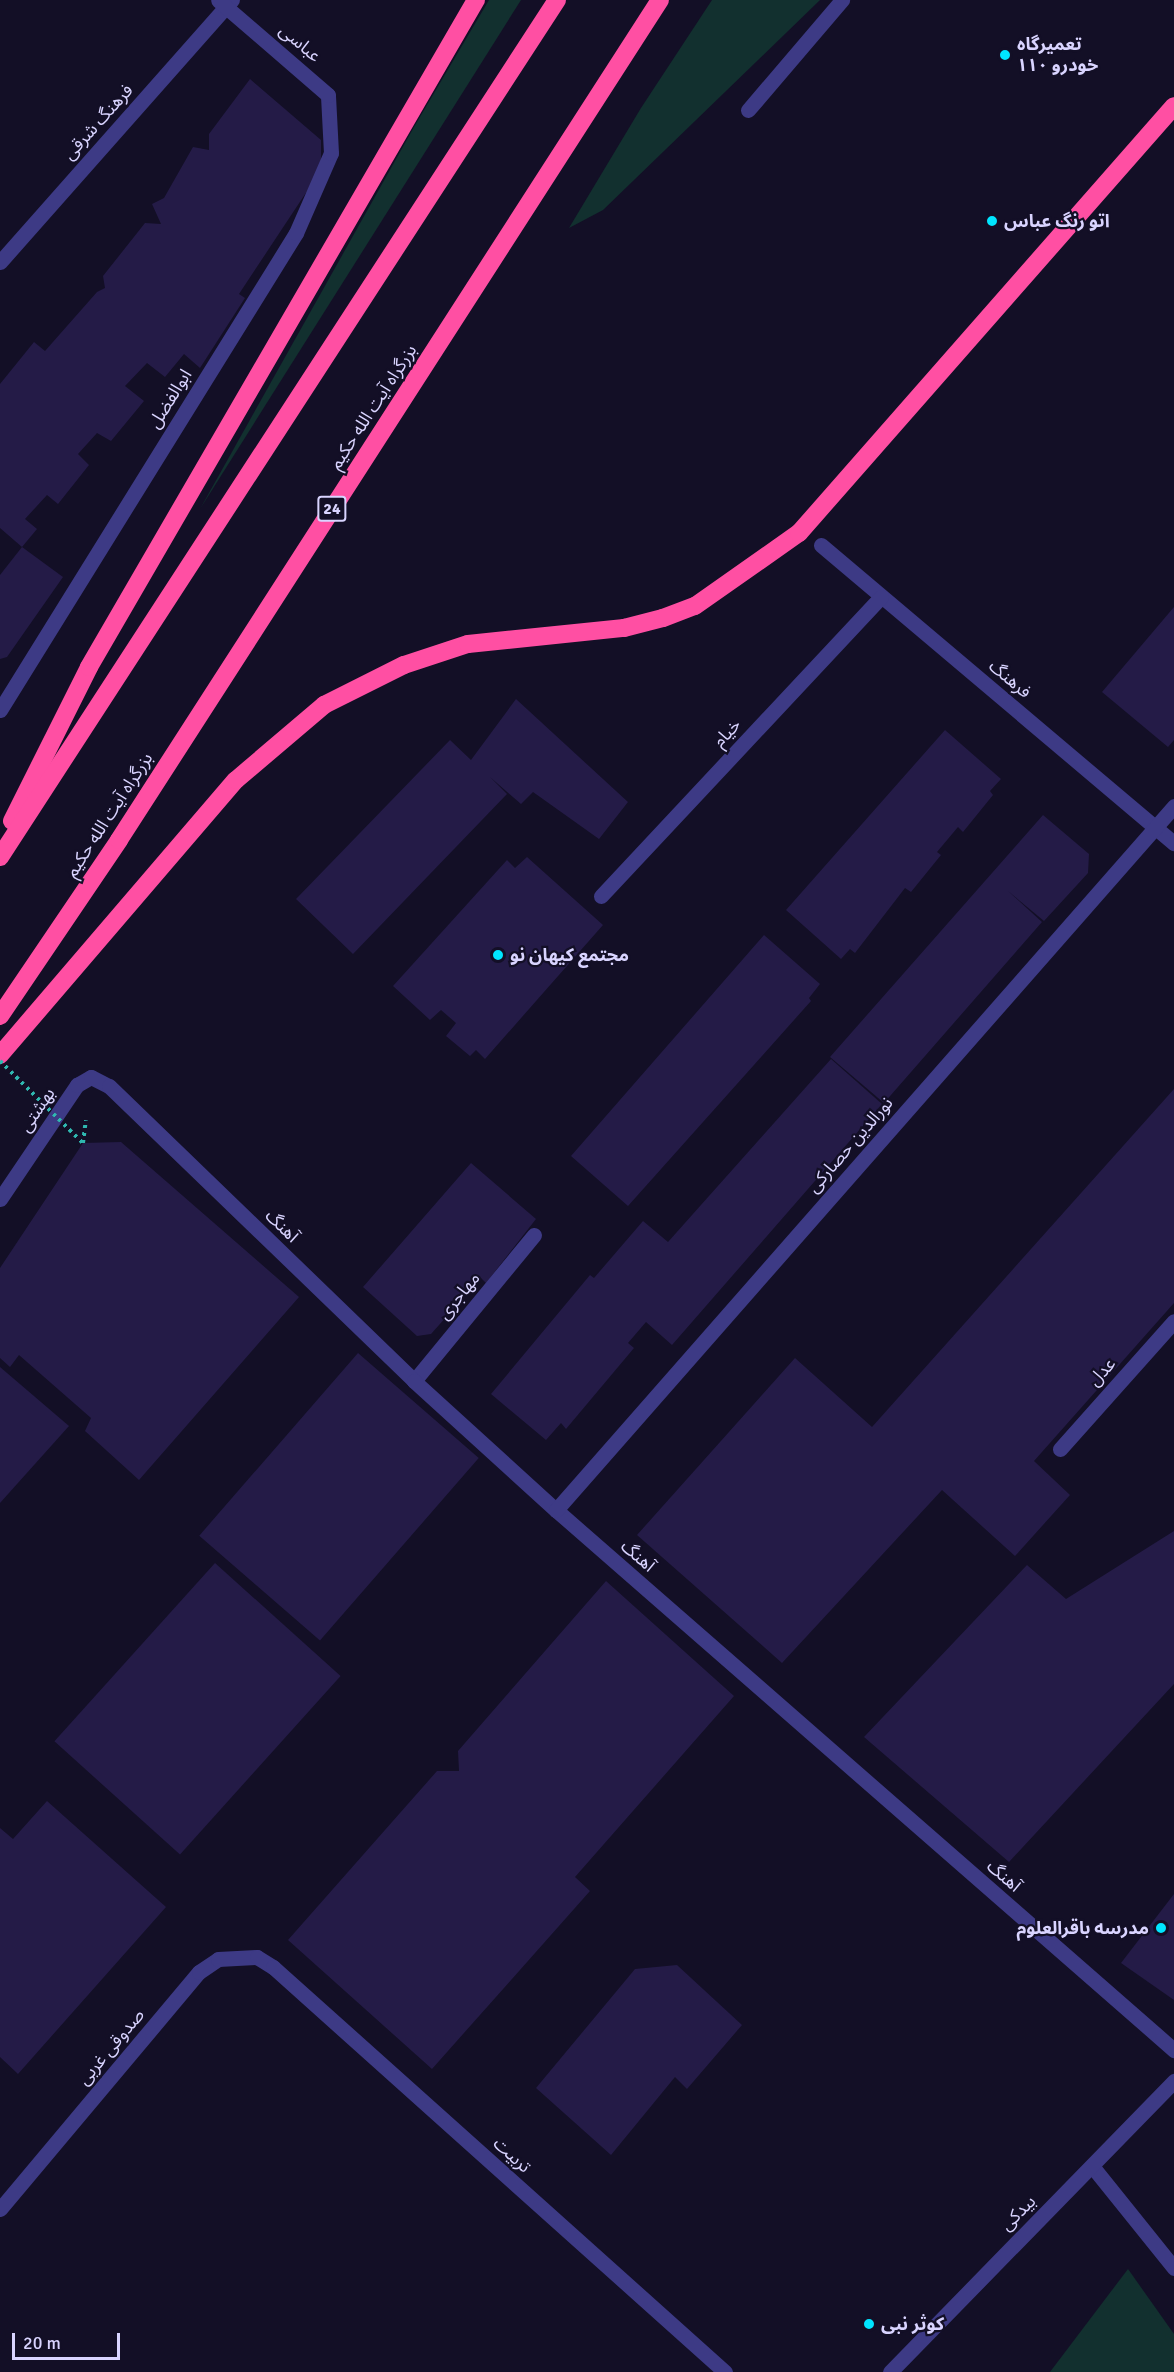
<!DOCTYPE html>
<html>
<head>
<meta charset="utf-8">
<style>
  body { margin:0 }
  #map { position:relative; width:1174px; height:2372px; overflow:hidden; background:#130f26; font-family:Signika,"Noto Sans Arabic",sans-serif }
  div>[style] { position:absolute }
  .green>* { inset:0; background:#12302f }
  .building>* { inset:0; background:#241b47; transform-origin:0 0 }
  .path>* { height:4px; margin-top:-2px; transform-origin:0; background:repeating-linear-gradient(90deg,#2fb8b0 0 3px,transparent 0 7.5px) }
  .lane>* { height:15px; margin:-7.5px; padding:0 7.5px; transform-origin:7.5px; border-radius:7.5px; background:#3d3a85 }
  .street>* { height:15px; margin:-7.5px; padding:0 7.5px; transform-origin:7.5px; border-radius:7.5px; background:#3d3a85 }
  .highway>* { height:18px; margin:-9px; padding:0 9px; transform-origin:9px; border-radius:9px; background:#ff4fa3 }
  .path-bridge>* { height:4px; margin-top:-2px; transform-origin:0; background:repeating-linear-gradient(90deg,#2fb8b0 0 3px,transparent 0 7.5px) }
  .dots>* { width:16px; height:16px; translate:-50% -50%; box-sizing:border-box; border:3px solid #130f26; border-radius:50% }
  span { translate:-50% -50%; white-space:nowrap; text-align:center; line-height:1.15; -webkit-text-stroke:4.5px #130f26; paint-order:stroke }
  .shield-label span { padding:2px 4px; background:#130f26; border:2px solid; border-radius:4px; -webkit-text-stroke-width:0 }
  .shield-label { font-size:16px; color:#d9d4ff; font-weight:700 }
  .street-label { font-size:18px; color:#d9d4ff }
  .poi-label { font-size:18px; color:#d9d4ff; font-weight:700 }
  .left { translate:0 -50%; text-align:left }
  .right { translate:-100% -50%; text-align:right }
  .scale { position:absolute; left:12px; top:2333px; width:108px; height:27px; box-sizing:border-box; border:3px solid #d9d4ff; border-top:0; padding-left:8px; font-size:18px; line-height:21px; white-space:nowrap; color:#d9d4ff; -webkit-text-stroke:4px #130f26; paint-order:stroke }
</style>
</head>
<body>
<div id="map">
  <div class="green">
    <div style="clip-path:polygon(489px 0,521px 0,200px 509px,414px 127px)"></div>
    <div style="clip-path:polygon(712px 0,820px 0,603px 210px,569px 228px,641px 108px)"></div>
    <div style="clip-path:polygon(1128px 2269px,1174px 2334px,1174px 2372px,1050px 2372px)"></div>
  </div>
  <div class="building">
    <div style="clip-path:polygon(250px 79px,321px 140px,321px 170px,239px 294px,245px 298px,200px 368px,184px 354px,165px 377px,147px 363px,125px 386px,144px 401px,111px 441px,97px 433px,78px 454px,89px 465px,58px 504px,47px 495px,25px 519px,37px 529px,22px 547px,0 528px,0 384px,34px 342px,45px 351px,97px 292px,105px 288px,103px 276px,145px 223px,161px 224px,152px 204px,164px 198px,193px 147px,209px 150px,209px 134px)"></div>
    <div style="clip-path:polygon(22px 547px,63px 577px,7px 657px,0 659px,0 575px)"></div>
    <div style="clip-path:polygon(1174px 607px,1174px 740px,1168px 747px,1102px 692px)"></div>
    <div style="clip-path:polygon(516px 699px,628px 802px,599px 839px,533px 792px,521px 804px,490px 777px,507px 794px,353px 954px,296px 899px,450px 740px,471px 760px)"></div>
    <div style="clip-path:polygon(945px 730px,1001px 779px,990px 791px,993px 795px,963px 832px,958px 827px,937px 852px,941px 855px,911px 892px,905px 888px,855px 953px,850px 949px,841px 959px,786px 910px)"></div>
    <div style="clip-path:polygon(1043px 815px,1089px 854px,1088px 873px,1044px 921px,1008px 891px,1042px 922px,884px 1103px,830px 1057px)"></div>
    <div style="clip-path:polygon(527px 857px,603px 925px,485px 1059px,476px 1050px,470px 1056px,446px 1036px,456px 1023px,441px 1010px,430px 1020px,393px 986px,507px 860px,515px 868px)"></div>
    <div style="clip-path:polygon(764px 935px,820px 984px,809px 998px,811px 1001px,628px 1206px,571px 1156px)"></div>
    <div style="clip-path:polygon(831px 1059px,882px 1104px,672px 1345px,646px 1322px,628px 1343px,634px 1348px,566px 1429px,561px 1423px,546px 1440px,491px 1394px,590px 1275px,594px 1278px,643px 1221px,668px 1242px)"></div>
    <div style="clip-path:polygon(1174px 1089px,1174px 1303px,1034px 1461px,1070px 1495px,1015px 1556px,942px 1490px,782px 1663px,637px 1535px,795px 1358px,872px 1427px)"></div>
    <div style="clip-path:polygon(121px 1142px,299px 1297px,139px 1480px,85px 1431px,91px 1418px,19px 1355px,10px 1367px,0 1358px,0 1268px,83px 1143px)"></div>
    <div style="clip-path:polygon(471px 1163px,536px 1219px,486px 1283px,481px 1278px,431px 1334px,417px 1336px,363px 1287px)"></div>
    <div style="left:358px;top:1353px;width:160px;height:242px;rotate:41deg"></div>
    <div style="clip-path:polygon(0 1367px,69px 1426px,0 1503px)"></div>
    <div style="clip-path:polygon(1174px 1531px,1174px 1684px,1009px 1862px,864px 1737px,1027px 1565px,1066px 1599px)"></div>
    <div style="left:215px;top:1563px;width:169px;height:240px;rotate:42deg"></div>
    <div style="clip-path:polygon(606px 1581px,734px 1696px,575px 1877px,590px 1891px,432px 2069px,288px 1940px,437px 1771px,459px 1771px,458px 1751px)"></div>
    <div style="clip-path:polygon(47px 1801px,166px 1907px,18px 2074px,0 2057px,0 1828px,13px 1839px)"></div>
    <div style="clip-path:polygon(1174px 1894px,1174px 2000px,1121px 1963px)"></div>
    <div style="clip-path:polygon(677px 1965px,742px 2025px,687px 2089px,675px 2077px,611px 2155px,536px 2088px,635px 1969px)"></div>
  </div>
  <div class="path">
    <div style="left:83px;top:1143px;width:23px;rotate:-83deg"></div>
  </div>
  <div class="lane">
    <div style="left:748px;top:110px;width:145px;rotate:-49.5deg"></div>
    <div style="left:414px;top:1381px;width:189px;rotate:-50.6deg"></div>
  </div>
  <div class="street">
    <div style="left:0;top:262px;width:350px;rotate:-48.5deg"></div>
    <div style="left:821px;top:545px;width:462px;rotate:40.2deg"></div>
    <div style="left:0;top:710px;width:561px;rotate:-58.18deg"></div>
    <div style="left:296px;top:233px;width:87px;rotate:-66.4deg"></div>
    <div style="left:331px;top:153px;width:58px;rotate:-93deg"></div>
    <div style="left:328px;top:95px;width:145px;rotate:-139.2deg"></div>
    <div style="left:601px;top:896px;width:410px;rotate:-46.9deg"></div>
    <div style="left:0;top:1199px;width:138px;rotate:-56deg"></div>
    <div style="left:77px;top:1085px;width:16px;rotate:-30deg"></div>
    <div style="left:91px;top:1077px;width:20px;rotate:27deg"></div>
    <div style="left:109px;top:1086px;width:424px;rotate:44deg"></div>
    <div style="left:414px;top:1381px;width:192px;rotate:42.3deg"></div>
    <div style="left:556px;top:1510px;width:821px;rotate:41.15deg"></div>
    <div style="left:1060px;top:1449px;width:171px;rotate:-48.3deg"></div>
    <div style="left:556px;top:1510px;width:937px;rotate:-48.72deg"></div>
    <div style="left:1092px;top:2166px;width:131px;rotate:51.2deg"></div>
    <div style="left:0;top:2209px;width:309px;rotate:-50deg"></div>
    <div style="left:199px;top:1972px;width:23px;rotate:-34deg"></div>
    <div style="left:218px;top:1959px;width:39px;rotate:-3deg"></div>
    <div style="left:257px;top:1957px;width:19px;rotate:32deg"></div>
    <div style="left:273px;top:1967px;width:607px;rotate:41.86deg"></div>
    <div style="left:890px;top:2372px;width:407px;rotate:-45.7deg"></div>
  </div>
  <div class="highway">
    <div style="left:12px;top:821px;width:172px;rotate:-63.4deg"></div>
    <div style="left:89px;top:667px;width:771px;rotate:-59.88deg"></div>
    <div style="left:0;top:857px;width:1022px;rotate:-56.98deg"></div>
    <div style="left:0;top:1016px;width:212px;rotate:-55.9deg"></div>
    <div style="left:119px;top:840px;width:999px;rotate:-57.22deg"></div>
    <div style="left:0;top:1055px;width:362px;rotate:-49.4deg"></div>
    <div style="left:236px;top:780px;width:116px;rotate:-40.4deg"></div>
    <div style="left:324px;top:705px;width:89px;rotate:-26.6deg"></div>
    <div style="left:404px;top:665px;width:67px;rotate:-18.2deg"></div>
    <div style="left:468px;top:644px;width:157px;rotate:-5.9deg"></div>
    <div style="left:624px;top:628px;width:40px;rotate:-14.4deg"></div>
    <div style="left:663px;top:618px;width:34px;rotate:-21deg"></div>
    <div style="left:695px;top:606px;width:127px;rotate:-35.1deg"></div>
    <div style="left:799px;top:533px;width:568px;rotate:-48.71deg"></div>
  </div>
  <div class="path-bridge">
    <div style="left:0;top:1061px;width:117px;rotate:44.7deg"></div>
  </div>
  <div class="dots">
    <div style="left:1005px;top:55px;background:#00e5ff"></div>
    <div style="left:992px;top:221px;background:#00e5ff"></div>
    <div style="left:498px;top:955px;background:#00e5ff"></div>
    <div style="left:1161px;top:1928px;background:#00e5ff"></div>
    <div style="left:869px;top:2324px;background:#00e5ff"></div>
  </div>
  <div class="shield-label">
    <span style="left:332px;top:509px">24</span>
  </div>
  <div class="street-label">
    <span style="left:300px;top:43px;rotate:40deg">عباسی</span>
    <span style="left:98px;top:122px;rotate:-48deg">فرهنگ شرقی</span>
    <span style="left:170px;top:399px;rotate:-58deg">ابوالفضل</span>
    <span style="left:373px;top:407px;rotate:-57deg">بزرگراه آیت الله حکیم</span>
    <span style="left:1010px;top:679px;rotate:40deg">فرهنگ</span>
    <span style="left:727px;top:733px;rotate:-47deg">خیام</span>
    <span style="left:109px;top:815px;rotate:-57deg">بزرگراه آیت الله حکیم</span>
    <span style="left:37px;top:1110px;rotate:-56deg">بهشتی</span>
    <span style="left:850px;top:1145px;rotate:-49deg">نورالدین حصارکی</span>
    <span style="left:282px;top:1226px;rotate:44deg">آهنگ</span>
    <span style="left:459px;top:1296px;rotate:-51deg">مهاجری</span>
    <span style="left:1102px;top:1372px;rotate:-48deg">عدل</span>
    <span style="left:638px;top:1556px;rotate:41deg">آهنگ</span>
    <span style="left:1004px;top:1876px;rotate:41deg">آهنگ</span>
    <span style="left:111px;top:2047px;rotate:-50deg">صدوقی غربی</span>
    <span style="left:512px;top:2155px;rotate:42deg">تربیت</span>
    <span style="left:1018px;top:2213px;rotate:-45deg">بیدکی</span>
  </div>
  <div class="poi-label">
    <span class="left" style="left:1017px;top:55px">تعمیرگاه<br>خودرو ۱۱۰</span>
    <span class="left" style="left:1004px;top:221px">اتو رنگ عباس</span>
    <span class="left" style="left:510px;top:955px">مجتمع کیهان نو</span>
    <span class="right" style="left:1149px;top:1928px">مدرسه باقرالعلوم</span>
    <span class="left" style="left:881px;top:2324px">کوثر نبی</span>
  </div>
  <div class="scale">20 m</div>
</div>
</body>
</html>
